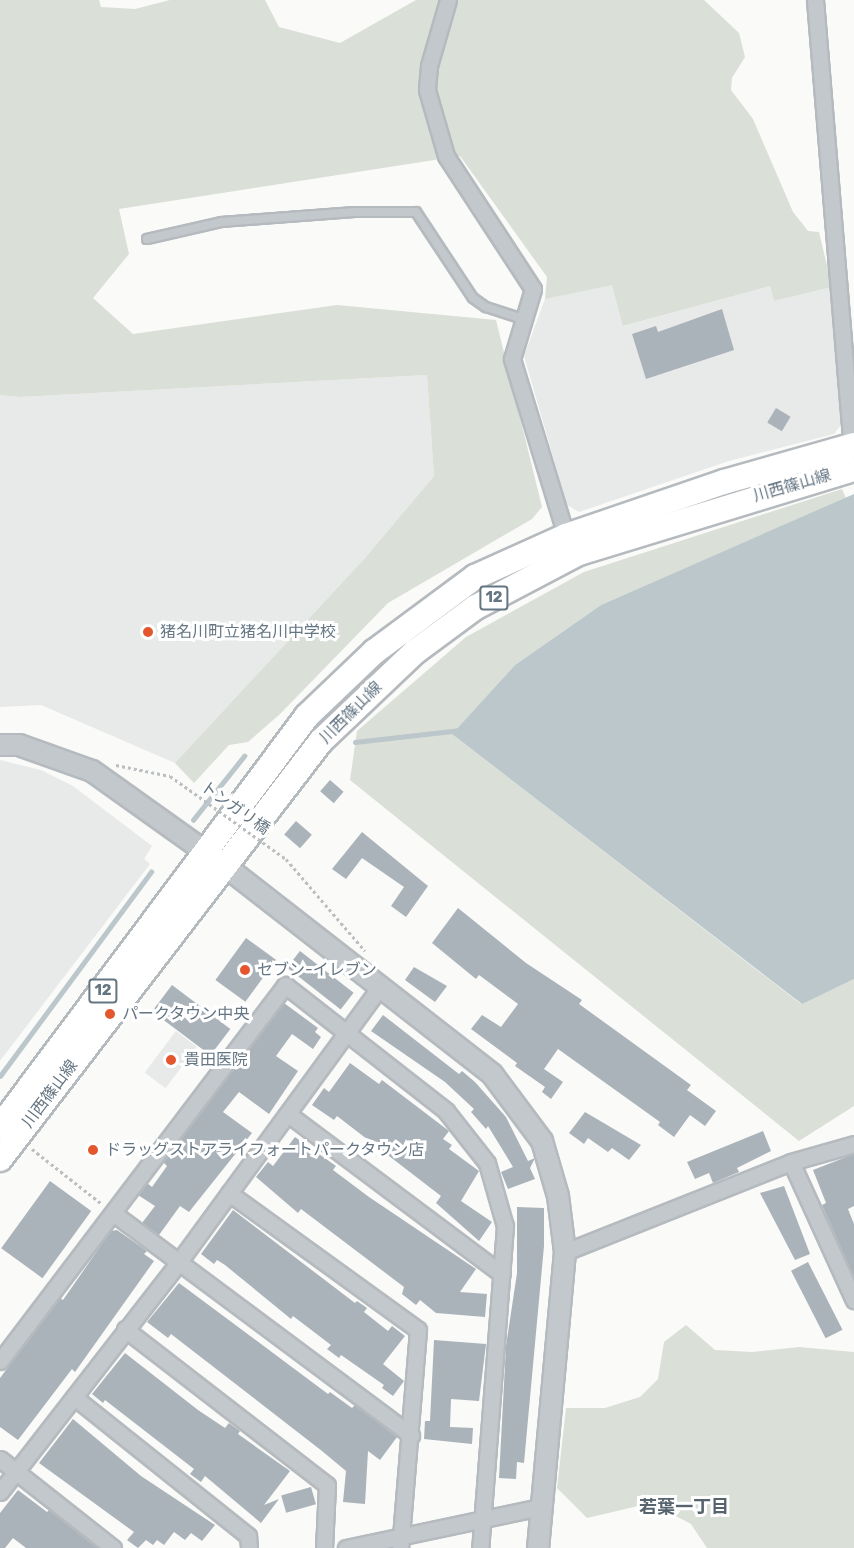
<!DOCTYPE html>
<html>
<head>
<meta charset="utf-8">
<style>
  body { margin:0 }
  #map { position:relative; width:854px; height:1548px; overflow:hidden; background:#fafaf8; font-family:Rubik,"Noto Sans JP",sans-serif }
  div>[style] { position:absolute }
  .built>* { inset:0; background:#e8e9e9; transform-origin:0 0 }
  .green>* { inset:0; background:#dadfd7 }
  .water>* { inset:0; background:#bbc7cb }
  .stream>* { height:4.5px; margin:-2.25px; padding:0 2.25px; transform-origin:2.25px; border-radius:2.25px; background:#bbc7cb }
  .building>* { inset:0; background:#aab3b9; transform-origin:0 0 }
  .path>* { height:3px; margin-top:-1.5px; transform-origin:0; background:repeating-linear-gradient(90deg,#bbbfc2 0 3px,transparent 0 6px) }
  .roads { filter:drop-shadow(2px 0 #b5babe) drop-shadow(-2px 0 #b5babe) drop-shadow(0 2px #b5babe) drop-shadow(0 -2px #b5babe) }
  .service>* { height:8px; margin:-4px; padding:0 4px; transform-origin:4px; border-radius:4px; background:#c3c8cc }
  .minor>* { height:15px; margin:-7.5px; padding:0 7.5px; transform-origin:7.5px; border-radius:7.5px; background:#c3c8cc }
  .tertiary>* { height:20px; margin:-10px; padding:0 10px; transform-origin:10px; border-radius:10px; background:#c3c8cc }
  .primary>* { height:24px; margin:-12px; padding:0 12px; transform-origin:12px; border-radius:12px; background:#fff }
  .path-bridge>* { height:3px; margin-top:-1.5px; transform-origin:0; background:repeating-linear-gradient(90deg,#bbbfc2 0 3px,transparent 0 6px) }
  .dots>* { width:16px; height:16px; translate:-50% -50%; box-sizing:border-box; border:3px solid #fff; border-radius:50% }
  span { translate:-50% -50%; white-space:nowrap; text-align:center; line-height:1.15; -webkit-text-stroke:6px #fff; paint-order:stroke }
  .shield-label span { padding:2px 4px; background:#fff; border:2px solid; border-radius:4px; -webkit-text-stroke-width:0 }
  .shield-label { font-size:15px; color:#657683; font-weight:700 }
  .street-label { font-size:16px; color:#657683 }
  .poi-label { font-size:16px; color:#657683 }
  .left { translate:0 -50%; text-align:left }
  .neighbourhood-label { font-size:18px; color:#57646e; font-weight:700 }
</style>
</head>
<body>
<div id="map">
  <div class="built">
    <div style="clip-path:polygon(612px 284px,624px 326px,770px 286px,774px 301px,832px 287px,843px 422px,834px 434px,729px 461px,579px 512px,567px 505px,524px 356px,545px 299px)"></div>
    <div style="clip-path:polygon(427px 375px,434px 476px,365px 558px,175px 763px,41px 705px,0 707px,0 395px,20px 397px)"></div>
    <div style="clip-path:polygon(0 760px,41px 770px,73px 786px,152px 846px,144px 859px,150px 864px,0 1061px)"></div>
    <div style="left:176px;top:1031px;width:26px;height:52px;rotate:37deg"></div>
  </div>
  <div class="green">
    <div style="clip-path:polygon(0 0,99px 0,101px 7px,135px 9px,170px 0,265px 0,279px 27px,340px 43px,416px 0,704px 0,739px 33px,745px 57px,732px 78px,731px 90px,753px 119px,793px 212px,808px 231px,819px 232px,832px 287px,774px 301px,770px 286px,623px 326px,612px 285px,545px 299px,547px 277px,460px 156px,119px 209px,129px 254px,93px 298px,133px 334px,337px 305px,496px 320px,542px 507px,532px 519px,388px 603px,280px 714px,248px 742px,229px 745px,194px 783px,175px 763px,365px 558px,434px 476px,427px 375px,20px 397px,0 395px)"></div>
    <div style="clip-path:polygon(842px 489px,846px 498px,601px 605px,515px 665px,452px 734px,801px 1004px,854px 979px,854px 1106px,799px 1141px,350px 780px,357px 731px,466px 637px,584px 572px)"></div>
    <div style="clip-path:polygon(686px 1325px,715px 1350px,752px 1352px,799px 1347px,854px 1352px,854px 1548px,707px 1548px,691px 1524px,651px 1503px,587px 1518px,557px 1488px,566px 1408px,605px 1408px,640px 1397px,658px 1379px,664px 1342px)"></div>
  </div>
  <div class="water">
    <div style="clip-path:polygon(854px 494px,854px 979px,802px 1004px,452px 734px,515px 665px,601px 605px)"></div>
  </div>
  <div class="stream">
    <div style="left:355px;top:742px;width:106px;rotate:-6.5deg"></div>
    <div style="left:193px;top:820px;width:82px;rotate:-51.4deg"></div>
    <div style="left:0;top:1076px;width:254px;rotate:-53.5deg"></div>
  </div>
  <div class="building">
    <div style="clip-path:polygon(722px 309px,734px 350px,646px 379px,632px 334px,656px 326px,658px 332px)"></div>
    <div style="left:776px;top:408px;width:17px;height:17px;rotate:31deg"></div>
    <div style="left:330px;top:780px;width:18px;height:15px;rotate:41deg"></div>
    <div style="left:296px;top:821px;width:21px;height:18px;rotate:41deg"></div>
    <div style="clip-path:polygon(362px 832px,428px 886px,406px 917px,391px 906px,404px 887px,362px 858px,346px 879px,332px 869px)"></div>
    <div style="clip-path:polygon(458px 908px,526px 963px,582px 1000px,579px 1004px,691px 1085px,687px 1090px,716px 1111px,705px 1126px,690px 1115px,674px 1137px,658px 1125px,660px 1122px,558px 1049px,544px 1069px,563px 1082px,551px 1099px,542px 1092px,545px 1087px,515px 1066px,517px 1063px,471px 1029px,482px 1015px,501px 1027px,518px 1004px,479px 975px,476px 979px,432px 943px)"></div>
    <div style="left:246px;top:938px;width:37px;height:52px;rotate:36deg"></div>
    <div style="left:300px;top:951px;width:68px;height:21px;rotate:38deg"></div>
    <div style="clip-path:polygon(414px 967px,447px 986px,435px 1002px,405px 980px)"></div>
    <div style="left:172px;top:985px;width:73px;height:33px;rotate:37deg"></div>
    <div style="clip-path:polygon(284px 1003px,318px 1028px,315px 1032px,321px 1037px,313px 1049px,292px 1034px,276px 1056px,298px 1071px,269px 1114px,239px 1092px,223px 1112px,252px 1133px,189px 1212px,180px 1206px,159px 1235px,142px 1223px,155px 1206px,138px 1195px,147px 1183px,152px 1187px,167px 1166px,163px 1162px)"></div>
    <div style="clip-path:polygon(383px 1015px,459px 1074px,462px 1071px,475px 1082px,506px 1117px,528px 1161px,535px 1158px,530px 1168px,535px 1179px,508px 1189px,501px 1172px,513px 1167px,488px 1126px,486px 1129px,471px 1112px,474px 1109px,445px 1082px,371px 1031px)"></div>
    <div style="clip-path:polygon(350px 1063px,379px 1084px,382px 1080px,449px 1131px,443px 1139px,452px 1145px,449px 1149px,479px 1171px,461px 1201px,492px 1222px,479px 1241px,436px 1203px,441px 1196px,337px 1116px,334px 1120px,312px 1105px,324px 1088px,329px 1092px)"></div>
    <div style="clip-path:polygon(585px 1112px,641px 1145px,629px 1160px,612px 1148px,608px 1152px,588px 1138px,584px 1144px,569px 1133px)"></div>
    <div style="clip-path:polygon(763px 1131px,771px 1151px,737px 1168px,739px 1172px,713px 1183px,709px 1173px,695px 1179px,687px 1162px)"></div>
    <div style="clip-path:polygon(295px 1137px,336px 1166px,333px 1170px,369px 1197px,476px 1269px,460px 1292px,487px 1294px,485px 1317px,436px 1313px,420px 1300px,416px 1305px,402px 1294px,404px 1287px,301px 1209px,298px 1213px,256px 1177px,268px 1162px,273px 1166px)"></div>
    <div style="clip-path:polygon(854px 1154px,854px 1206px,848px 1209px,854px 1224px,854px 1277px,822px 1205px,826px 1203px,813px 1170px)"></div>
    <div style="left:50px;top:1181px;width:51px;height:83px;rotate:36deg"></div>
    <div style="clip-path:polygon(784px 1186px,810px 1254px,795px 1260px,760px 1193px)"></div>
    <div style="clip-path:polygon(517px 1207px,544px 1208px,544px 1246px,524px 1463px,517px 1462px,516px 1479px,499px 1478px,506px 1346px,517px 1273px)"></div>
    <div style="clip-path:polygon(233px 1210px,355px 1303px,357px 1301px,367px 1308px,364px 1312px,388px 1331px,392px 1326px,405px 1336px,383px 1364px,404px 1381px,393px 1396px,382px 1388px,384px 1385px,341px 1355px,339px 1358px,327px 1349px,331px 1345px,293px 1316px,291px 1319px,225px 1265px,217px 1260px,214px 1264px,201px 1254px)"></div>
    <div style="clip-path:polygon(117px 1230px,147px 1251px,144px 1254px,154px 1261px,75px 1372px,72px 1369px,18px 1440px,0 1427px,0 1378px,60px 1298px,63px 1300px,111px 1231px)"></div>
    <div style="left:808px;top:1262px;width:76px;height:19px;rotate:63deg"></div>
    <div style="clip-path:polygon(179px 1283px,328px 1394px,330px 1392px,352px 1408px,355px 1405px,397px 1437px,380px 1460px,368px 1451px,365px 1504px,343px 1502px,346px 1471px,322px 1451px,171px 1334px,168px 1338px,147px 1322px)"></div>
    <div style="clip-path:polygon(434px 1340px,486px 1344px,479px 1401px,451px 1399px,450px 1427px,473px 1428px,472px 1444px,424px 1439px,425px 1421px,430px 1421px)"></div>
    <div style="clip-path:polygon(125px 1353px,198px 1410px,225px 1428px,229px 1423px,240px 1431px,238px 1434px,290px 1471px,264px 1505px,279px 1499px,261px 1523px,205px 1476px,201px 1482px,190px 1474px,194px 1469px,105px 1400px,103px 1403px,92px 1394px)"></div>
    <div style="clip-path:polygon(73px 1419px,141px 1476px,215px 1525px,202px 1541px,191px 1533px,185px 1540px,174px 1532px,164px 1545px,157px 1540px,153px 1545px,146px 1540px,138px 1548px,127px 1540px,134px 1532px,39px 1463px)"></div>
    <div style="left:311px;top:1487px;width:18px;height:31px;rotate:74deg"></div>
    <div style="clip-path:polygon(18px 1490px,47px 1512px,49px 1510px,97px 1548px,26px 1548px,13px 1538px,5px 1548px,0 1548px,0 1513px)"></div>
  </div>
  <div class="path">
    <div style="left:116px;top:765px;width:55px;rotate:11.5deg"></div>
    <div style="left:286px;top:859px;width:121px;rotate:49.3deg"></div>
    <div style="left:32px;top:1149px;width:89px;rotate:38.2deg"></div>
  </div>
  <div class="roads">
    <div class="service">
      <div style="left:147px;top:239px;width:76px;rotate:-12.9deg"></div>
      <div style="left:221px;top:222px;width:134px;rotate:-4.3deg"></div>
      <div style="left:355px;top:212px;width:61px"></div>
      <div style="left:416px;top:212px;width:103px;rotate:56.5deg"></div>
      <div style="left:473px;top:298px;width:16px;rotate:35deg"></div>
      <div style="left:486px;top:307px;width:40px;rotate:18deg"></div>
    </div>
    <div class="minor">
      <div style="left:448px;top:0;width:69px;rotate:106.1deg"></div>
      <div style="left:429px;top:66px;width:24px;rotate:95deg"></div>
      <div style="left:427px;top:90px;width:69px;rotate:73.9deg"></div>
      <div style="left:446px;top:156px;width:159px;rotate:56.8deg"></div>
      <div style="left:533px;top:289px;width:73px;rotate:106.7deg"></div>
      <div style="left:512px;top:359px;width:185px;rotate:73deg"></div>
      <div style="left:815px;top:0;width:448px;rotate:85.3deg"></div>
      <div style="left:288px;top:1114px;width:267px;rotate:36.8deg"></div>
      <div style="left:791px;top:1162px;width:152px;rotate:65.5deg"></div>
      <div style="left:229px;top:1193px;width:233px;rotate:35.9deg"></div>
      <div style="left:418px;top:1330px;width:219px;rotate:94.7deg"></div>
      <div style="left:113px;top:1213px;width:372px;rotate:36.7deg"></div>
      <div style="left:565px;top:1252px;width:243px;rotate:-21.7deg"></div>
      <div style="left:791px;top:1162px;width:66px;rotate:-15.9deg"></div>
      <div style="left:125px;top:1329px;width:255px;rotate:37.7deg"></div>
      <div style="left:327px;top:1485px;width:63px;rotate:92.7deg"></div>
      <div style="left:0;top:1361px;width:472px;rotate:-52.8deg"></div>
      <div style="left:285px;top:985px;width:204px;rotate:38deg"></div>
      <div style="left:446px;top:1111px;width:66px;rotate:51.7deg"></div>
      <div style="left:487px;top:1163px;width:66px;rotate:74.1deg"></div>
      <div style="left:505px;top:1226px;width:323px;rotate:94.4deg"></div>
      <div style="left:74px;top:1397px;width:223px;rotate:38.6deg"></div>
      <div style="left:248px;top:1536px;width:12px;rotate:85deg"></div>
      <div style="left:0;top:1459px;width:144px;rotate:38.2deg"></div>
      <div style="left:0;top:1492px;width:290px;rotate:-52.1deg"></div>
      <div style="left:178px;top:1263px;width:343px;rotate:-53.8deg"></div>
      <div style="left:346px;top:1548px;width:199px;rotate:-11.9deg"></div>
    </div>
    <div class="tertiary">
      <div style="left:0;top:745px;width:19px"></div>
      <div style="left:19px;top:745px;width:77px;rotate:19.6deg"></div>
      <div style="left:92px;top:771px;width:163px;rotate:35.5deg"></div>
      <div style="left:225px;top:866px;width:338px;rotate:37.9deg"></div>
      <div style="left:492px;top:1074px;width:84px;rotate:53.3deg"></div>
      <div style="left:542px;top:1141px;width:57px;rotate:73.8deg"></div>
      <div style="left:558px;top:1196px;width:56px;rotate:82.9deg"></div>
      <div style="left:565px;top:1252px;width:297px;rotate:95.2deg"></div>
    </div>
    <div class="primary">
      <div style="left:0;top:1127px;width:513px;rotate:-53.24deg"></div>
      <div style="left:307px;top:716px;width:93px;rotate:-43.7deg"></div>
      <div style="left:374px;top:652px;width:126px;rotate:-36.6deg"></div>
      <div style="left:475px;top:577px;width:100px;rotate:-24.3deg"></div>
      <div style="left:566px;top:536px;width:167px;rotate:-18.9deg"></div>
      <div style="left:724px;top:482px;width:135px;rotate:-15.9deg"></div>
      <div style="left:0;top:1159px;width:527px;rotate:-52.48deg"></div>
      <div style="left:321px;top:741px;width:131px;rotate:-43.5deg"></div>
      <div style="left:416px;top:651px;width:74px;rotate:-36.3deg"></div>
      <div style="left:476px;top:607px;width:116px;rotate:-27.7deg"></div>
      <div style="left:579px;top:553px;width:288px;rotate:-17deg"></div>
    </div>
  </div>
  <div class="path-bridge">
    <div style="left:170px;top:776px;width:143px;rotate:35.6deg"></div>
  </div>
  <div class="dots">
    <div style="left:148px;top:632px;background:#e4572e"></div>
    <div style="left:245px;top:970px;background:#e4572e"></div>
    <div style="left:110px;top:1014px;background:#e4572e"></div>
    <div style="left:171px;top:1060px;background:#e4572e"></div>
    <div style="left:93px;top:1150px;background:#e4572e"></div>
  </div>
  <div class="shield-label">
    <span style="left:494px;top:598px">12</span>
    <span style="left:103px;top:991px">12</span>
  </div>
  <div class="street-label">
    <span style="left:792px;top:486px;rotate:-16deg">川西篠山線</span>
    <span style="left:351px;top:713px;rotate:-45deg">川西篠山線</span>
    <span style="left:235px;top:808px;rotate:35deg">トンガリ橋</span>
    <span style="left:50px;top:1094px;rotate:-53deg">川西篠山線</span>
  </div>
  <div class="poi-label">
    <span class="left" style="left:160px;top:632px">猪名川町立猪名川中学校</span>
    <span class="left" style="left:257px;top:970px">セブン-イレブン</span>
    <span class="left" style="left:122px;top:1014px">パークタウン中央</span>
    <span class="left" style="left:184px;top:1060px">貴田医院</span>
    <span class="left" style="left:105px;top:1150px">ドラッグストアライフォートパークタウン店</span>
  </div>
  <div class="neighbourhood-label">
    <span style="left:684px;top:1507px">若葉一丁目</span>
  </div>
</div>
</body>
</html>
